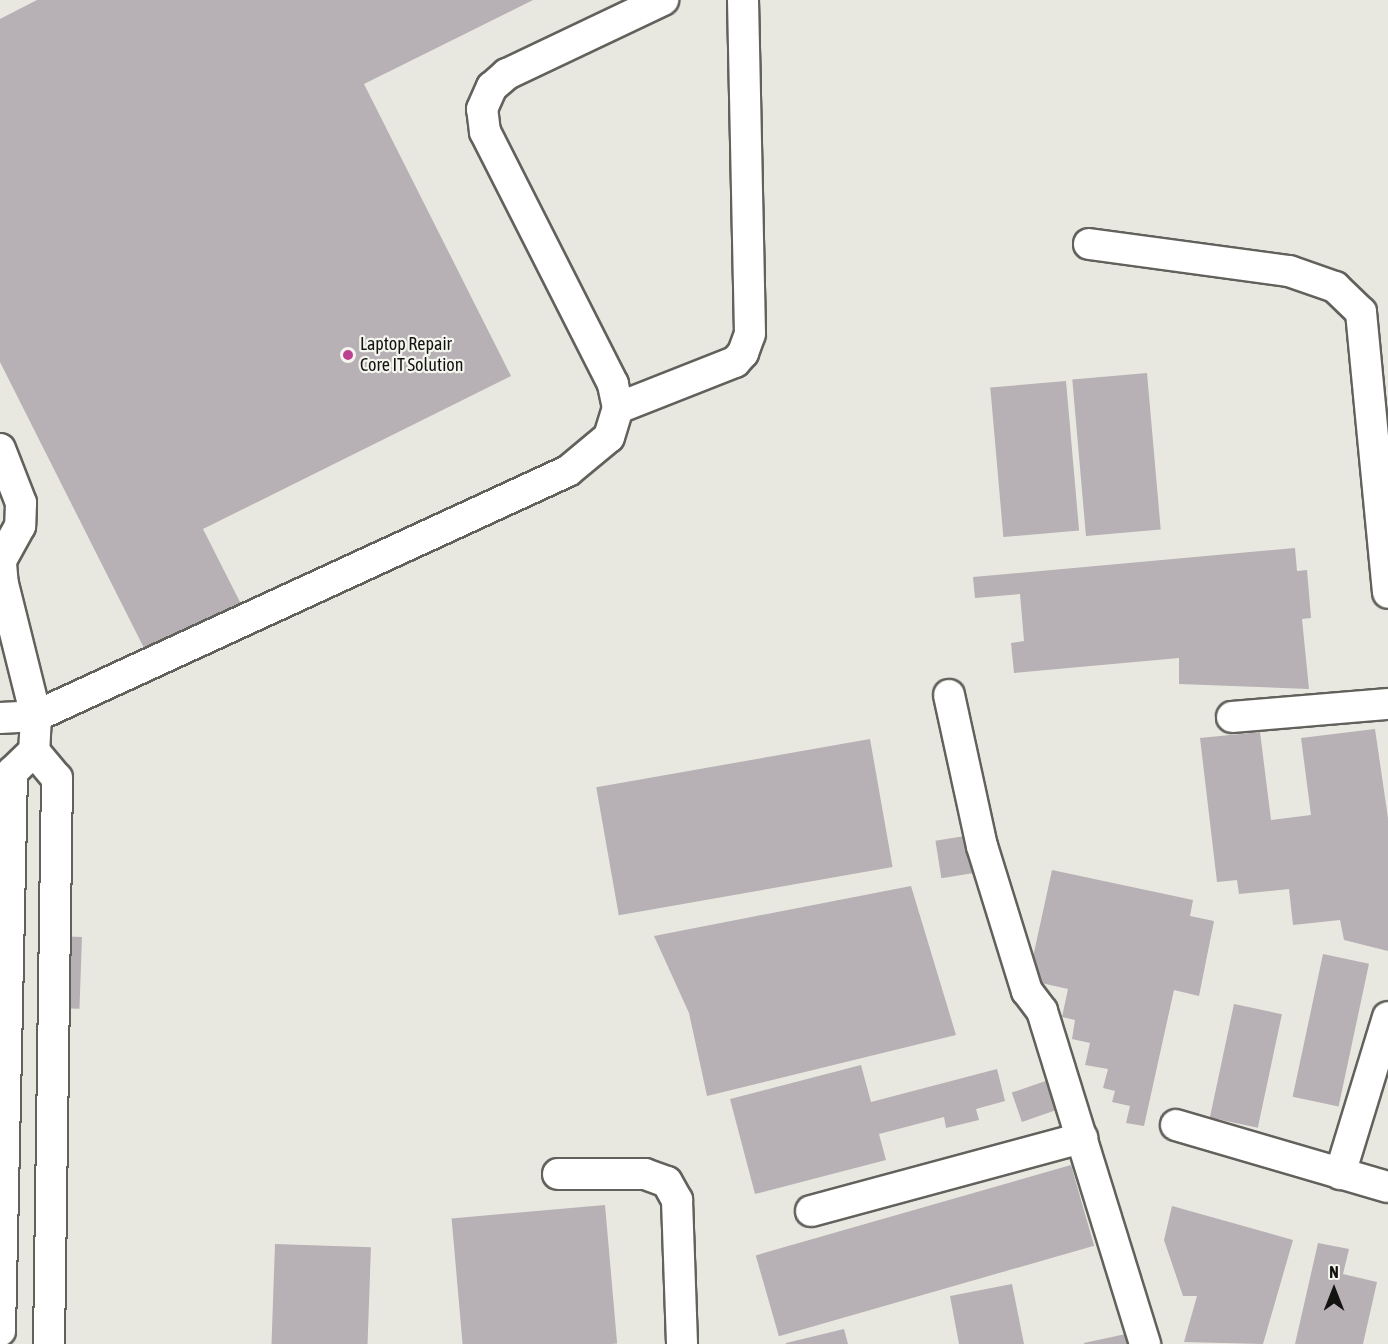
<!DOCTYPE html>
<html>
<head>
<meta charset="utf-8">
<style>
  body { margin:0 }
  #map { position:relative; width:1388px; height:1344px; overflow:hidden; background:#e8e8e1; font-family:"Asap Condensed",sans-serif }
  div>[style] { position:absolute }
  .building>* { inset:0; background:#b7b0b4; transform-origin:0 0 }
  .roads { filter:drop-shadow(2px 0 #62615c) drop-shadow(-2px 0 #62615c) drop-shadow(0 2px #62615c) drop-shadow(0 -2px #62615c) }
  .minor>* { height:30px; margin:-15px; padding:0 15px; transform-origin:15px; border-radius:15px; background:#fff }
  .dots>* { width:16px; height:16px; translate:-50% -50%; box-sizing:border-box; border:3px solid #f5f5ef; border-radius:50% }
  span { translate:-50% -50%; white-space:nowrap; text-align:center; line-height:1.15; -webkit-text-stroke:4.5px #f5f5ef; paint-order:stroke }
  .poi-label { font-size:18px; color:#131311 }
  .left { translate:0 -50%; text-align:left }
  .north { position:absolute; left:1304px; top:1260px; width:60px; height:60px; -webkit-text-stroke:4px #f5f5ef; paint-order:stroke; rotate:0deg; font-size:16px; font-weight:700; line-height:24px; text-align:center; color:#131311 }
  .north::after { content:''; display:block; margin:auto; width:21px; height:27px; background:#131311; clip-path:polygon(50% 0,100% 100%,50% 72%,0 100%) }
</style>
</head>
<body>
<div id="map">
  <div class="building">
    <div style="clip-path:polygon(37px 0,533px 0,364px 84px,511px 376px,203px 529px,241px 604px,146px 652px,0 362px,0 19px)"></div>
    <div style="left:1147px;top:373px;width:157px;height:75px;rotate:85deg"></div>
    <div style="left:1066px;top:381px;width:150px;height:76px;rotate:85deg"></div>
    <div style="clip-path:polygon(1295px 548px,1297px 571px,1307px 570px,1311px 618px,1302px 619px,1309px 689px,1179px 684px,1179px 658px,1014px 673px,1011px 643px,1024px 641px,1020px 594px,975px 598px,973px 577px)"></div>
    <div style="clip-path:polygon(1375px 729px,1388px 818px,1388px 951px,1344px 940px,1340px 920px,1293px 925px,1289px 889px,1239px 894px,1237px 880px,1217px 882px,1200px 738px,1260px 732px,1271px 820px,1311px 815px,1301px 738px)"></div>
    <div style="left:870px;top:739px;width:130px;height:278px;rotate:80deg"></div>
    <div style="left:971px;top:835px;width:38px;height:36px;rotate:81deg"></div>
    <div style="clip-path:polygon(1052px 870px,1193px 900px,1190px 916px,1214px 921px,1199px 996px,1174px 990px,1144px 1126px,1126px 1123px,1130px 1106px,1112px 1102px,1115px 1091px,1103px 1088px,1108px 1069px,1085px 1065px,1090px 1043px,1072px 1039px,1075px 1020px,1062px 1017px,1068px 989px,1028px 980px)"></div>
    <div style="clip-path:polygon(911px 886px,956px 1035px,707px 1096px,689px 1013px,654px 936px)"></div>
    <div style="left:56px;top:936px;width:26px;height:72px;rotate:2deg"></div>
    <div style="left:1323px;top:954px;width:47px;height:146px;rotate:12deg"></div>
    <div style="left:1234px;top:1004px;width:49px;height:116px;rotate:12deg"></div>
    <div style="clip-path:polygon(861px 1065px,871px 1102px,997px 1069px,1005px 1101px,976px 1109px,979px 1120px,946px 1128px,944px 1117px,879px 1134px,886px 1160px,755px 1194px,730px 1099px)"></div>
    <div style="left:1060px;top:1076px;width:31px;height:51px;rotate:71deg"></div>
    <div style="left:1071px;top:1165px;width:84px;height:328px;rotate:74deg"></div>
    <div style="left:605px;top:1205px;width:139px;height:154px;rotate:85deg"></div>
    <div style="clip-path:polygon(1172px 1206px,1293px 1240px,1263px 1344px,1184px 1342px,1197px 1296px,1183px 1296px,1164px 1240px)"></div>
    <div style="clip-path:polygon(1318px 1243px,1349px 1249px,1343px 1274px,1377px 1282px,1363px 1344px,1295px 1344px)"></div>
    <div style="left:275px;top:1244px;width:96px;height:100px;rotate:2deg"></div>
    <div style="clip-path:polygon(1012px 1284px,1024px 1344px,959px 1344px,950px 1296px)"></div>
    <div style="clip-path:polygon(844px 1329px,848px 1344px,786px 1344px,786px 1343px)"></div>
    <div style="clip-path:polygon(1135px 1332px,1137px 1344px,1084px 1344px,1084px 1343px)"></div>
  </div>
  <div class="roads">
    <div class="minor">
      <div style="left:1089px;top:244px;width:202px;rotate:7.7deg"></div>
      <div style="left:1289px;top:271px;width:49px;rotate:19.2deg"></div>
      <div style="left:1335px;top:287px;width:36px;rotate:44deg"></div>
      <div style="left:1361px;top:312px;width:282px;rotate:84.5deg"></div>
      <div style="left:618px;top:408px;width:126px;rotate:-21.5deg"></div>
      <div style="left:735px;top:362px;width:12px;rotate:-48deg"></div>
      <div style="left:743px;top:353px;width:20px;rotate:-70deg"></div>
      <div style="left:750px;top:334px;width:334px;rotate:-91.2deg"></div>
      <div style="left:0;top:449px;width:58px;rotate:68.7deg"></div>
      <div style="left:21px;top:503px;width:23px;rotate:92deg"></div>
      <div style="left:20px;top:526px;width:37px;rotate:119deg"></div>
      <div style="left:0;top:552px;width:32px;rotate:85deg"></div>
      <div style="left:3px;top:584px;width:136px;rotate:76deg"></div>
      <div style="left:36px;top:716px;width:35px;rotate:93deg"></div>
      <div style="left:34px;top:751px;width:30px;rotate:136deg"></div>
      <div style="left:12px;top:772px;width:559px;rotate:91.23deg"></div>
      <div style="left:949px;top:695px;width:155px;rotate:77.7deg"></div>
      <div style="left:982px;top:846px;width:152px;rotate:72.8deg"></div>
      <div style="left:1027px;top:991px;width:25px;rotate:53deg"></div>
      <div style="left:1042px;top:1011px;width:349px;rotate:72.8deg"></div>
      <div style="left:1232px;top:717px;width:157px;rotate:-4.8deg"></div>
      <div style="left:0;top:718px;width:36px;rotate:-3deg"></div>
      <div style="left:36px;top:716px;width:586px;rotate:-24.73deg"></div>
      <div style="left:568px;top:471px;width:53px;rotate:-39.7deg"></div>
      <div style="left:609px;top:437px;width:30px;rotate:-73deg"></div>
      <div style="left:618px;top:408px;width:25px;rotate:-102deg"></div>
      <div style="left:613px;top:384px;width:283px;rotate:-116.9deg"></div>
      <div style="left:485px;top:132px;width:23px;rotate:-97deg"></div>
      <div style="left:482px;top:109px;width:24px;rotate:-66deg"></div>
      <div style="left:492px;top:87px;width:20px;rotate:-41deg"></div>
      <div style="left:507px;top:74px;width:173px;rotate:-25.4deg"></div>
      <div style="left:34px;top:751px;width:35px;rotate:50deg"></div>
      <div style="left:57px;top:778px;width:566px;rotate:90.81deg"></div>
      <div style="left:1176px;top:1125px;width:221px;rotate:16.3deg"></div>
      <div style="left:558px;top:1174px;width:87px"></div>
      <div style="left:645px;top:1174px;width:23px;rotate:20deg"></div>
      <div style="left:667px;top:1182px;width:21px;rotate:61deg"></div>
      <div style="left:677px;top:1200px;width:144px;rotate:88deg"></div>
      <div style="left:1340px;top:1174px;width:164px;rotate:-73deg"></div>
      <div style="left:811px;top:1211px;width:281px;rotate:-15.1deg"></div>
    </div>
  </div>
  <div class="dots">
    <div style="left:348px;top:355px;background:#bc4090"></div>
  </div>
  <div class="poi-label">
    <span class="left" style="left:360px;top:355px">Laptop Repair<br>Core IT Solution</span>
  </div>
  <div class="north">N</div>
</div>
</body>
</html>
